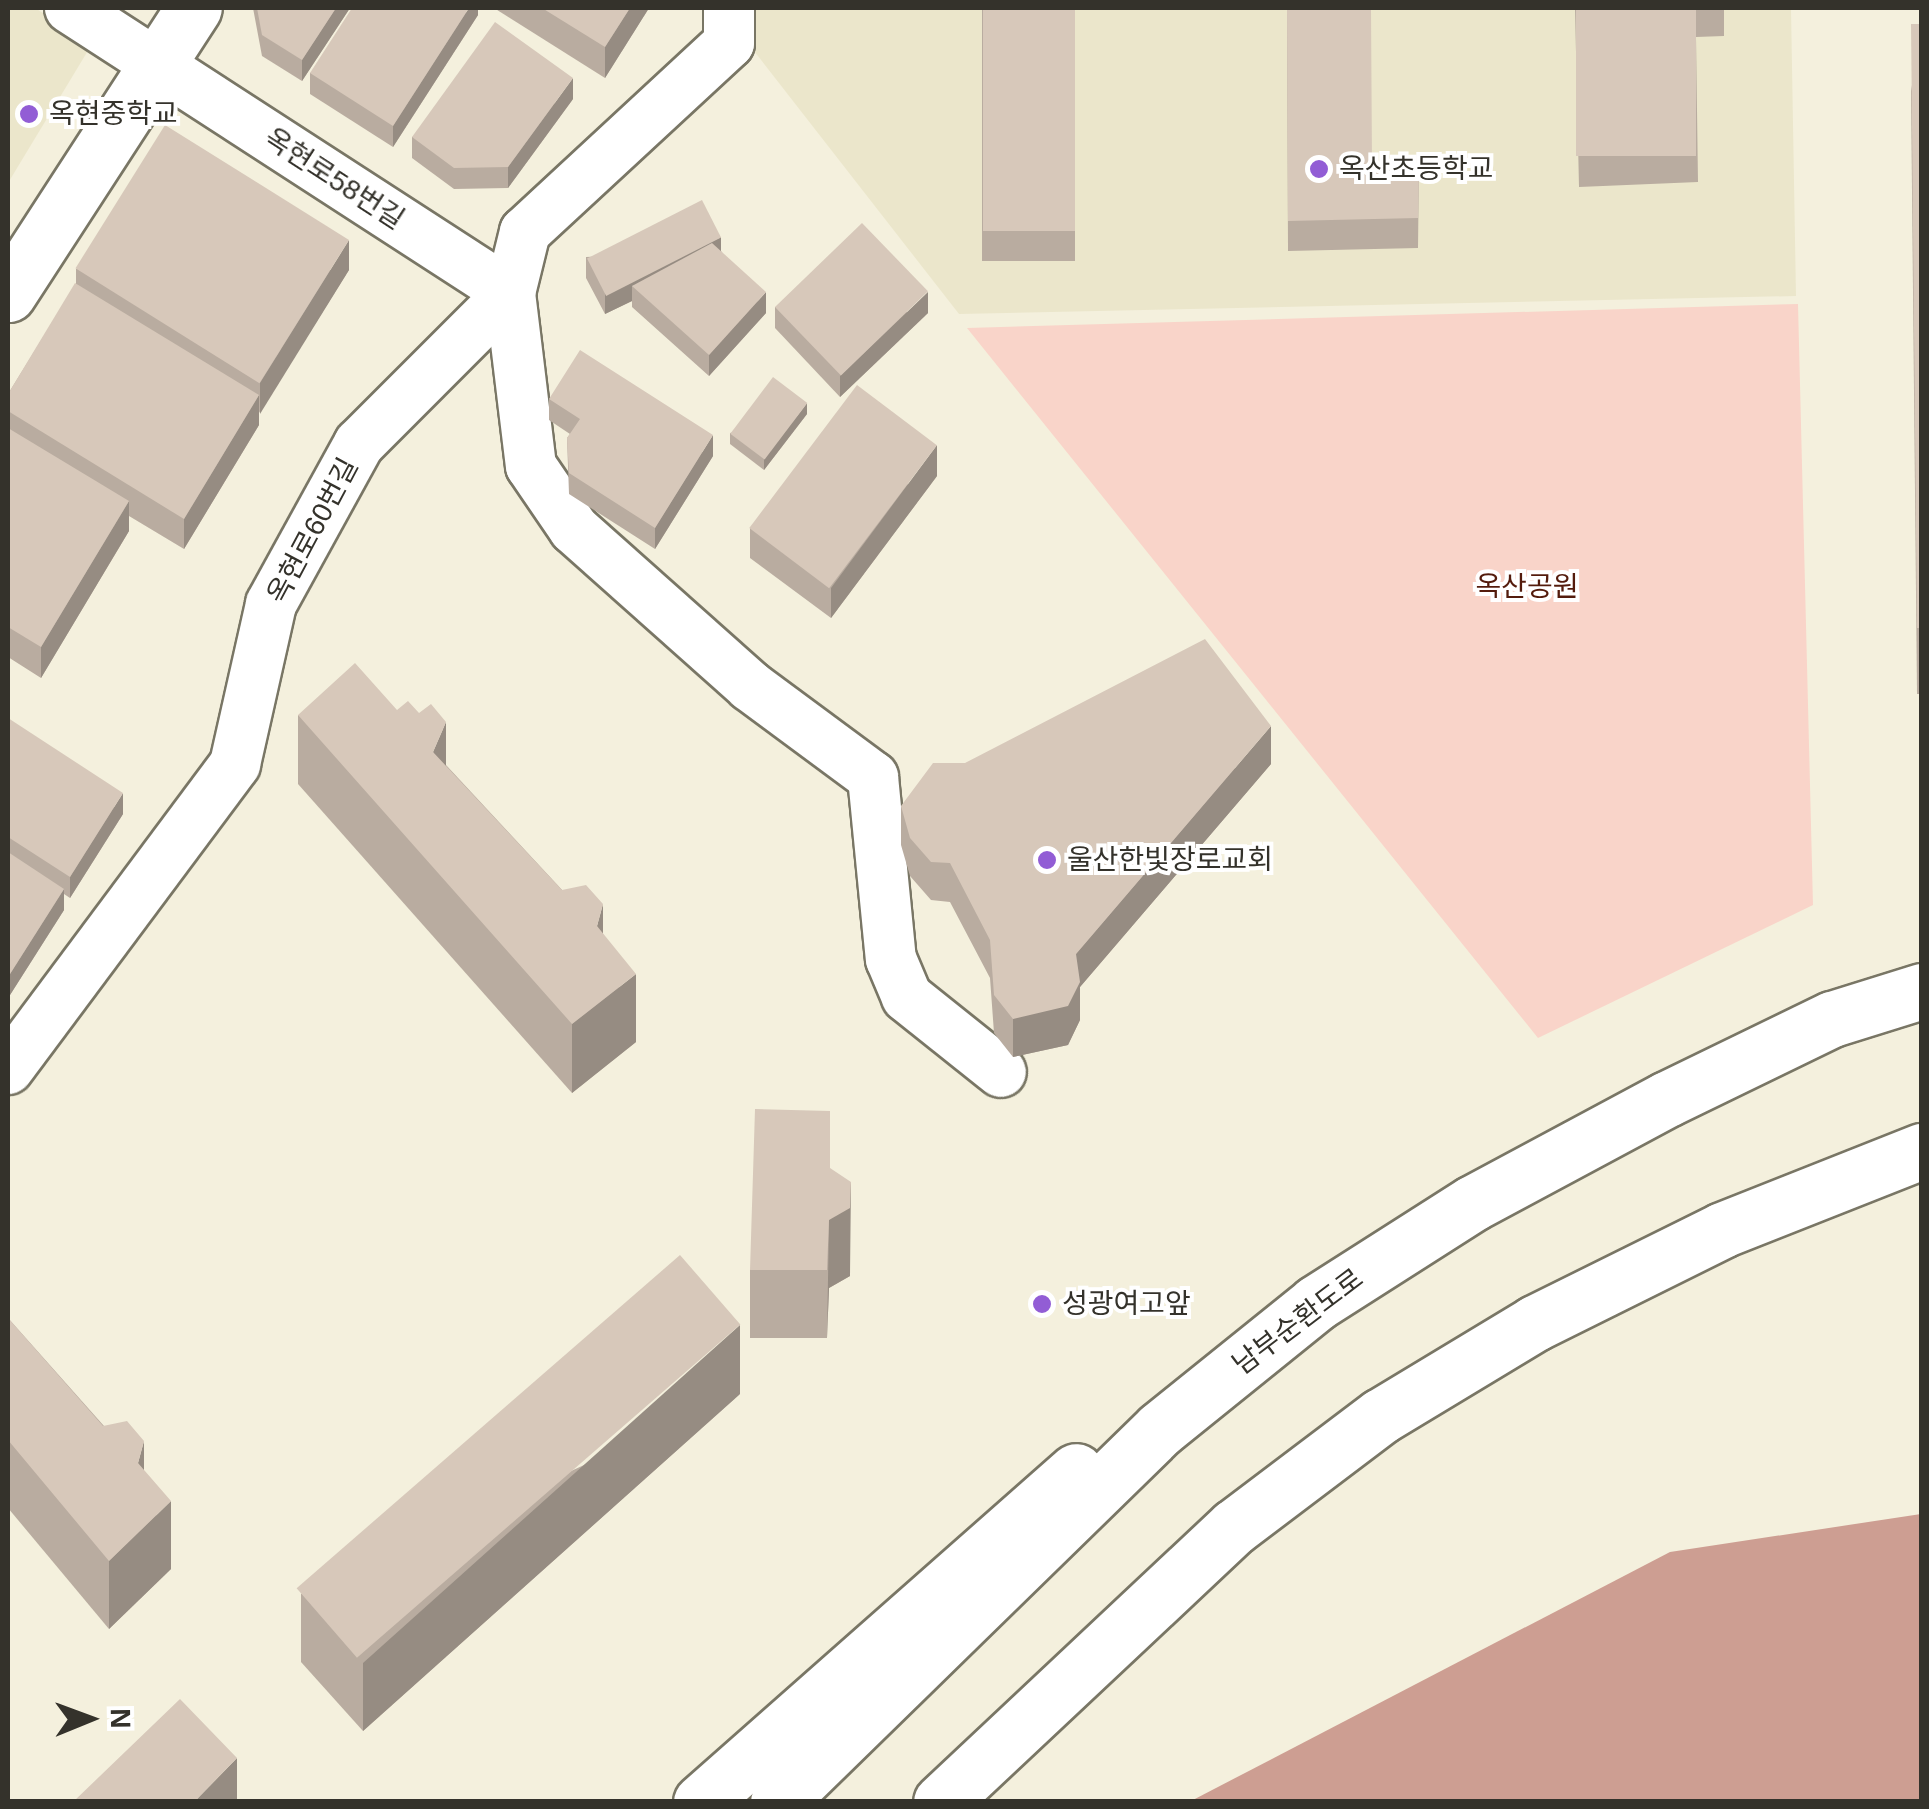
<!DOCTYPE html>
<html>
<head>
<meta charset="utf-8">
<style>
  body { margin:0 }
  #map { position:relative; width:1929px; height:1809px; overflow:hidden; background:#f4f0dd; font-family:Arial,"Noto Sans KR",sans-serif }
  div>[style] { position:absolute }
  .built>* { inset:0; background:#ebe6cb }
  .green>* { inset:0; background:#f9d4c9 }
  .forest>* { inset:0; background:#cd9e92 }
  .roads { filter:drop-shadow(2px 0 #797665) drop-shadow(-2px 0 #797665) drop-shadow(0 2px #797665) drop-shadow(0 -2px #797665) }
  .minor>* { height:50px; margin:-25px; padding:0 25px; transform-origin:25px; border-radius:25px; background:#fff }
  .secondary>* { height:55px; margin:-27.5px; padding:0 27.5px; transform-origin:27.5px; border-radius:27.5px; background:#fff }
  .wall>* { inset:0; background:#b9aca0; transform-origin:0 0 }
  .shaded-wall>* { inset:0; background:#968c82 }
  .building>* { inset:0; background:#d7c8ba; transform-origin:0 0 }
  .dots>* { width:28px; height:28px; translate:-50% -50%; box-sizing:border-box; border:5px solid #fff; border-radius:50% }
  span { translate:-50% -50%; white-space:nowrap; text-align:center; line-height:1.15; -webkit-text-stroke:8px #fff; paint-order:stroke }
  .poi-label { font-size:28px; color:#34322b }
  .left { translate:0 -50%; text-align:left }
  .street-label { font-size:28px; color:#34322b }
  .park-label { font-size:28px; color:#541b0c }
  .frame { position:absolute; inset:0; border:10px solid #34322b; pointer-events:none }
  .north { position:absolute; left:40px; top:1669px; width:100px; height:100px; -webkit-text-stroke:8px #fff; paint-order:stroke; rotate:89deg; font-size:28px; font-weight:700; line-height:40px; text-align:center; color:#34322b }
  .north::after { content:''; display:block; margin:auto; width:35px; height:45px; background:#34322b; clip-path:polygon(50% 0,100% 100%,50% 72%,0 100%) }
</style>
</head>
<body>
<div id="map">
  <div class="built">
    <div style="clip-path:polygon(8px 8px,35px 8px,92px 44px,8px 183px)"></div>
    <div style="clip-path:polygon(747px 8px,1791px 8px,1796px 296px,959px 314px,747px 42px)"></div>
  </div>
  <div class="green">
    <div style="clip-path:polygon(1798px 304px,1813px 905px,1538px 1038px,967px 328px)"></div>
  </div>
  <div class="forest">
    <div style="clip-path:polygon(1921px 1514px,1921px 1801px,1191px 1801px,1670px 1552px)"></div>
  </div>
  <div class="roads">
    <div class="minor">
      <div style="left:70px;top:8px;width:524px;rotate:32.93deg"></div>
      <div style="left:510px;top:293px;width:174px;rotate:83.1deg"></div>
      <div style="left:531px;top:466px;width:76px;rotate:55.7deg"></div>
      <div style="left:574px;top:529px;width:236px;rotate:41.7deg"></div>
      <div style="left:750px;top:686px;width:153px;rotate:36.5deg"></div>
      <div style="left:873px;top:777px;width:183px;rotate:84.4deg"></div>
      <div style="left:891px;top:959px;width:41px;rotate:67.2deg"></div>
      <div style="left:907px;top:997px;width:120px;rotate:38.6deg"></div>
      <div style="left:8px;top:1069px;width:380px;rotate:-53.3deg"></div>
      <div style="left:235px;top:764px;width:164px;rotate:-77.3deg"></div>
      <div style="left:271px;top:604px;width:183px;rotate:-61.2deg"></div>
      <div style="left:359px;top:444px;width:214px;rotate:-45deg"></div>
      <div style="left:510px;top:293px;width:63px;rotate:-76.2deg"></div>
      <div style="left:525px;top:232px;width:278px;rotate:-42.8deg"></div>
      <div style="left:729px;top:43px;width:35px;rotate:-90deg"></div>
    </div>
    <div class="secondary">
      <div style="left:8px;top:294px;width:341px;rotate:-57deg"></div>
      <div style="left:701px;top:1802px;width:500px;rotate:-41.43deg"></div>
      <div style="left:778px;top:1802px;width:534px;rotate:-44.32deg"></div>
      <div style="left:1160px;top:1429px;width:201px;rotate:-38.9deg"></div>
      <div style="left:1316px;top:1303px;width:186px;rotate:-32.5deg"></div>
      <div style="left:1473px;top:1203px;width:220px;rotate:-28.2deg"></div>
      <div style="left:1667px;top:1099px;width:183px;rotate:-25.9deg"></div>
      <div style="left:1832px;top:1019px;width:94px;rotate:-17.3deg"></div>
      <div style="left:941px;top:1802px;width:402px;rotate:-43.2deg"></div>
      <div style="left:1234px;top:1527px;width:184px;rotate:-37.1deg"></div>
      <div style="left:1381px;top:1416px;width:180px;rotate:-31.1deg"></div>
      <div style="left:1535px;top:1323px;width:209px;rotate:-26.4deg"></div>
      <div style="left:1722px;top:1230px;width:215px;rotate:-21.6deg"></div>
    </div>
  </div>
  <div class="wall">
    <div style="clip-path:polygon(253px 8px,350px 8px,302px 81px,262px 56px)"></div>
    <div style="clip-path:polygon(478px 8px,478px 15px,393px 147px,310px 94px,310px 73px)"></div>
    <div style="clip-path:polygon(494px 8px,649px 8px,605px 78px)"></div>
    <div style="left:982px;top:8px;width:93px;height:253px"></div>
    <div style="clip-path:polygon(1287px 8px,1372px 164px,1419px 163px,1418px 248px,1288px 251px)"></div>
    <div style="clip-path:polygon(1575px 8px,1724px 8px,1724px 36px,1696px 37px,1698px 182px,1579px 187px)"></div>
    <div style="clip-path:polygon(1922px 24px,1922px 694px,1917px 694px,1911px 91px)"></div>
    <div style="clip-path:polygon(573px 99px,508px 188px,454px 189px,412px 158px,412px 137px)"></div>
    <div style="clip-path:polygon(721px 251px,766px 313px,709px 376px,632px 307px,632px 301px,605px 314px,586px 278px,586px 257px)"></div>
    <div style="clip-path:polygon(76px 269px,349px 270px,259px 413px,259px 425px,184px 549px,129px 516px,129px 531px,41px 678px,8px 657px,8px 394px,76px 284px)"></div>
    <div style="clip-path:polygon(775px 307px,928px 313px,840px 397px,775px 328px)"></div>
    <div style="clip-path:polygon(549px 399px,713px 456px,655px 549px,569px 494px,567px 438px,570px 434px,549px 420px)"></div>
    <div style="clip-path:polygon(807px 414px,764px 470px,730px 444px,730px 433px)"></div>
    <div style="clip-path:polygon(937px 476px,831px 618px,750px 558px,750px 528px)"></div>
    <div style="clip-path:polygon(298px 715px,446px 765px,603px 934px,636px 1042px,572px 1093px,298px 784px)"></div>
    <div style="clip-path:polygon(8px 718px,123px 814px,70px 898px,64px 894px,64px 910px,10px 995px,8px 994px)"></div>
    <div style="clip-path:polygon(1271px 764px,1080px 987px,1080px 1020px,1068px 1045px,1013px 1057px,994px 1033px,990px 978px,950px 902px,931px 900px,910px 876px,901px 845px,901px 806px)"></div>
    <div style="clip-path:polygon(830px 1168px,850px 1276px,829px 1288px,827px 1338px,750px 1338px,750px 1270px)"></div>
    <div style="clip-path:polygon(8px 1318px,144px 1471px,171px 1569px,109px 1629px,8px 1508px)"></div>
    <div style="clip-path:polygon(740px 1394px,363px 1731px,301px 1662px,301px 1594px)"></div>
  </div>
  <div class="shaded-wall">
    <div style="clip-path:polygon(336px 8px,350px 8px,302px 81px,302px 60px)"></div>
    <div style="clip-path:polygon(469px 8px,478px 8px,478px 15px,393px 147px,393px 126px)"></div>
    <div style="clip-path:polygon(630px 8px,649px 8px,605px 78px,605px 47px)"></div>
    <div style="clip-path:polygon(573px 78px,573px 99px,508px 188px,508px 167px)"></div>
    <div style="clip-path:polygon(721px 237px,721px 258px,632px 286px,632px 301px,605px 314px,605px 293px)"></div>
    <div style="clip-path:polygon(349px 240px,349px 270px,260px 414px,260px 383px)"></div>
    <div style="clip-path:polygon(766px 292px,766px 313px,709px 376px,709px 355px)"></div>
    <div style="clip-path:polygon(928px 292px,928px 313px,840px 397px,840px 376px)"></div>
    <div style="clip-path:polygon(259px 395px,259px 425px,184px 549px,184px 519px)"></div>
    <div style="clip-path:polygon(807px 403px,807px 414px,764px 470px,764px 459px)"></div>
    <div style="clip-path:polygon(713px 435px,713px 456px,655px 549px,655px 528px)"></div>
    <div style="clip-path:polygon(937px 445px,937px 476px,831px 618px,831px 588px)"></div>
    <div style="clip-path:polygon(129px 501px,129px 531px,41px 678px,41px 647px)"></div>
    <div style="clip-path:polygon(446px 722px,446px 791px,433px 752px)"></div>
    <div style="clip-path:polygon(1271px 726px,1271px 764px,1080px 987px,1080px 1020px,1068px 1045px,1013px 1057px,1013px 1019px,1076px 954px)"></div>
    <div style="clip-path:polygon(123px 793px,123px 814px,70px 898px,70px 877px)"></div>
    <div style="clip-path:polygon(64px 889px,64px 910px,10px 995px,10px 974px)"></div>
    <div style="clip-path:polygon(603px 904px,603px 973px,597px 926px)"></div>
    <div style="clip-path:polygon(636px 974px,636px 1042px,572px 1093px,572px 1024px)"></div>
    <div style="clip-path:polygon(851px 1182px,850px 1276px,829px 1288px,827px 1338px,829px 1220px)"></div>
    <div style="clip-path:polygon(740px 1325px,740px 1394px,363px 1731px,363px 1663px)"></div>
    <div style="clip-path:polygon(144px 1441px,144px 1510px,138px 1463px)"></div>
    <div style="clip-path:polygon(171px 1501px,171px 1569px,109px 1629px,109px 1561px)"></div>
    <div style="clip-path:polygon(237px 1758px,237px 1802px,197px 1802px,197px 1799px)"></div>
  </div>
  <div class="building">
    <div style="clip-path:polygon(257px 8px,336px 8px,302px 60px,262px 35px)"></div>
    <div style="clip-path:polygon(352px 8px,469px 8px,393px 126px,310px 73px)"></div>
    <div style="clip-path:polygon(542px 8px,630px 8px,605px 47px)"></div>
    <div style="left:983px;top:8px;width:92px;height:223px"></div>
    <div style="clip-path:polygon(1287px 8px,1371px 8px,1372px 164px,1419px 163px,1418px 218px,1288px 221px)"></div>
    <div style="left:1576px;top:8px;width:120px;height:148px"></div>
    <div style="clip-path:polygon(495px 22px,573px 78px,508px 167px,454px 168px,412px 137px)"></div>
    <div style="clip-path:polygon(1911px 24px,1922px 24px,1922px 628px,1917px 628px)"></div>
    <div style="left:165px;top:125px;width:217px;height:169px;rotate:32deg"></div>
    <div style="left:702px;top:200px;width:42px;height:129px;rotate:63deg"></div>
    <div style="left:862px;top:223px;width:95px;height:121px;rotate:46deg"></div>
    <div style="clip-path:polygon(712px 243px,766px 292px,709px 355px,632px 286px)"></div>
    <div style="clip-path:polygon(75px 283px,259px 395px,184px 519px,8px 411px,8px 394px)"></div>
    <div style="clip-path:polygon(580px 350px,713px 435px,655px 528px,569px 473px,567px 438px,580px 419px,549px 399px)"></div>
    <div style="left:773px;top:377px;width:43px;height:71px;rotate:37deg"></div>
    <div style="left:857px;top:385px;width:100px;height:179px;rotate:37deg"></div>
    <div style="clip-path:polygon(8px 428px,129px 501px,41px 647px,8px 627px)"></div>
    <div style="clip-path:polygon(1205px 639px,1271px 726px,1076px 954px,1080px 982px,1068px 1006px,1013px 1019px,994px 995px,990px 940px,950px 863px,931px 862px,910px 838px,901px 806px,933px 763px,965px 763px)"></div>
    <div style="clip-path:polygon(355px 663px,397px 710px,408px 701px,419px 713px,431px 704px,446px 722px,433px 752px,562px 890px,586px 885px,603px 904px,597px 926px,636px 974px,572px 1024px,298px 715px)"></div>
    <div style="clip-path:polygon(8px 718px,123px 793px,70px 877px,8px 837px)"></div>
    <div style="clip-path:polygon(8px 852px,64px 889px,10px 974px,8px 973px)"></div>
    <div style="clip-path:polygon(755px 1109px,830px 1111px,830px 1168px,851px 1182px,850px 1208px,829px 1220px,827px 1270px,750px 1270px)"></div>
    <div style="left:680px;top:1255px;width:92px;height:508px;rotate:49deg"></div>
    <div style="clip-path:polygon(8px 1318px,103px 1426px,127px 1421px,144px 1441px,138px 1463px,171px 1501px,109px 1561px,8px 1440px)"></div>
    <div style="clip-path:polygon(180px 1699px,237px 1758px,197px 1799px,198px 1802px,73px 1802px)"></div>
  </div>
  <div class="dots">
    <div style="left:29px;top:114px;background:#925dd5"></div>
    <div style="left:1319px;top:169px;background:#925dd5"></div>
    <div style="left:1047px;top:860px;background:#925dd5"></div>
    <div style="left:1042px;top:1304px;background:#925dd5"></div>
  </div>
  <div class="poi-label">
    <span class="left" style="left:49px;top:114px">옥현중학교</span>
    <span class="left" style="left:1339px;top:169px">옥산초등학교</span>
    <span class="left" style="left:1067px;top:860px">울산한빛장로교회</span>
    <span class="left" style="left:1062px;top:1304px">성광여고앞</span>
  </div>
  <div class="street-label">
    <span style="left:334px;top:179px;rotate:33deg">옥현로58번길</span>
    <span style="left:313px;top:531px;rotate:-62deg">옥현로60번길</span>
    <span style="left:1298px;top:1322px;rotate:-37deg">남부순환도로</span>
  </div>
  <div class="park-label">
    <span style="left:1527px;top:587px">옥산공원</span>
  </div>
  <div class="frame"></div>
  <div class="north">N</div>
</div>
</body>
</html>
